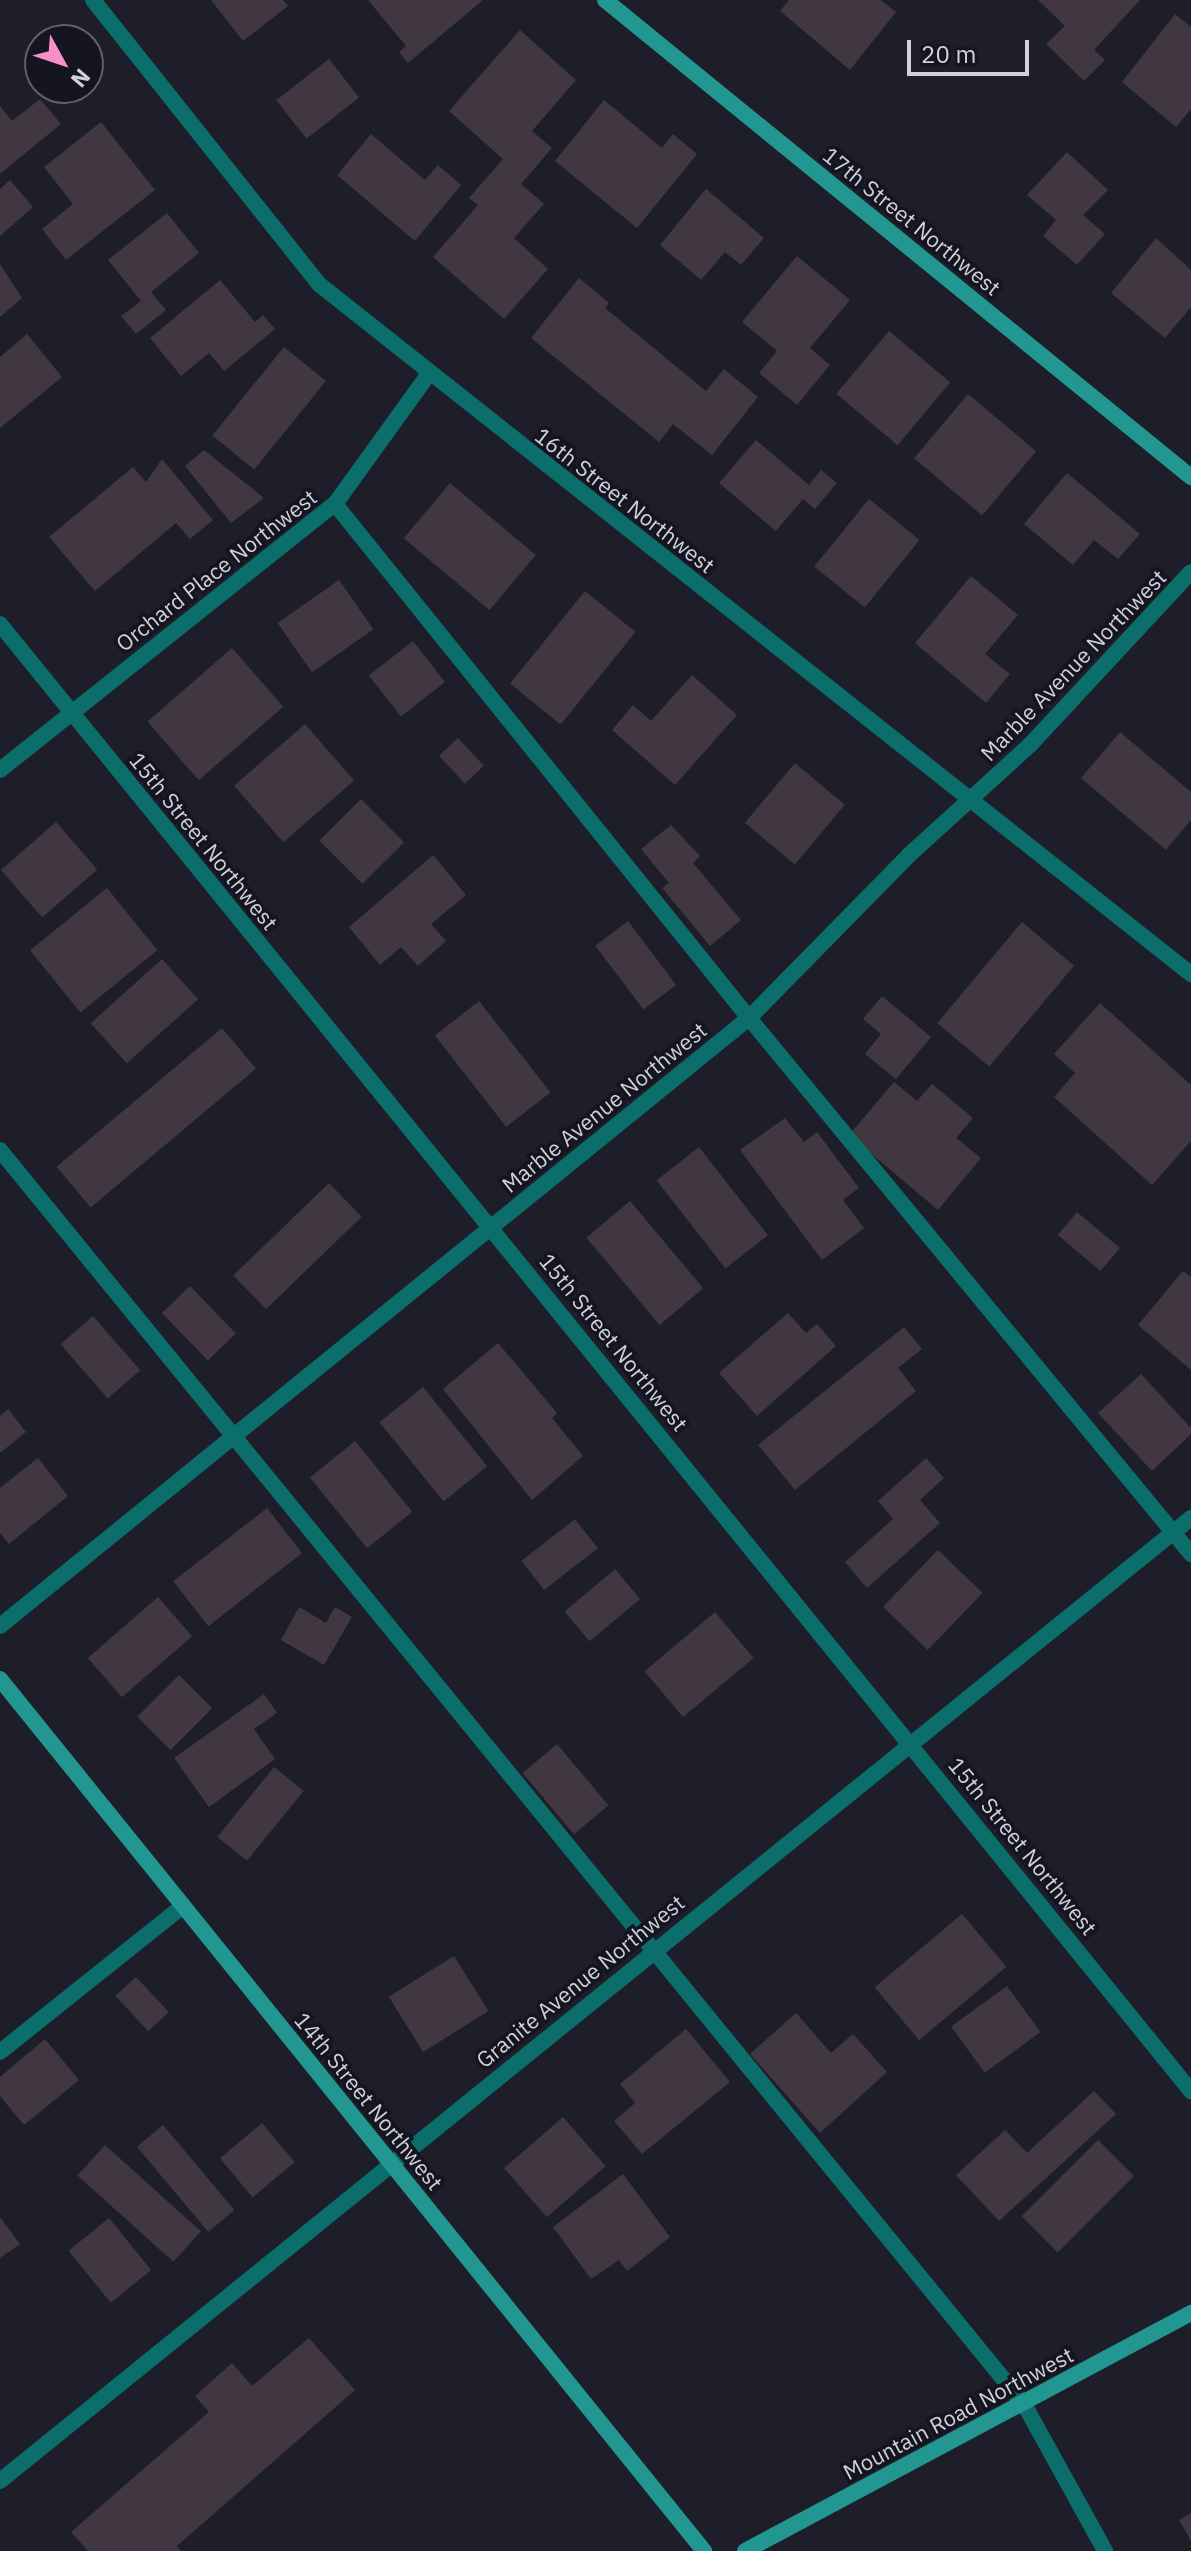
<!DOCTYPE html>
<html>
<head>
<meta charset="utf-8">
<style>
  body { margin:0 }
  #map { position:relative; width:1191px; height:2551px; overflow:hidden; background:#1d1e29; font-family:"IBM Plex Sans",sans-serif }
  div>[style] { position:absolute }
  .building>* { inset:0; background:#413741; transform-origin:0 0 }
  .lane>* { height:16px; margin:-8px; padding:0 8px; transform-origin:8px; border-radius:8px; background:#0c6e6a }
  .street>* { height:16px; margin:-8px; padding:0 8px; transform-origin:8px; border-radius:8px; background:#0c6e6a }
  .secondary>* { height:16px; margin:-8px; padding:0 8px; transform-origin:8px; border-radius:8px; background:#229791 }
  span { translate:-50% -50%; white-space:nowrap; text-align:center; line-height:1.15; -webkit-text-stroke:7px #141520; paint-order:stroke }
  .street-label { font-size:22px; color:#d0d1d9 }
  .north { position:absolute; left:24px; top:24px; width:80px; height:80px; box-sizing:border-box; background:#141520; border:2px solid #5f606a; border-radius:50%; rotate:130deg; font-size:22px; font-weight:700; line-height:32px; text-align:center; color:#d0d1d9 }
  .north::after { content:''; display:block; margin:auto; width:28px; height:36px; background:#fa8fc8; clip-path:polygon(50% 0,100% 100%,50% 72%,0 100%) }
  .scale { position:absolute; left:907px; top:40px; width:122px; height:36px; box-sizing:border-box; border:4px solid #d0d1d9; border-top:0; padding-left:10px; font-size:24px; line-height:28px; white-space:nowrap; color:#d0d1d9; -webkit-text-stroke:6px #141520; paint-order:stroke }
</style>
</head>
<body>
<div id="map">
  <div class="building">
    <div style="clip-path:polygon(211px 0,283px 0,288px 6px,243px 41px)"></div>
    <div style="clip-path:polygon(368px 0,483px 0,408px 63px,399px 52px,406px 46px)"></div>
    <div style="clip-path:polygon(789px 0,881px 0,896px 12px,850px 70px,780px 11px)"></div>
    <div style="clip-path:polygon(1038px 0,1140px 0,1094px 50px,1105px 60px,1084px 81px,1046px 44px,1065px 26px)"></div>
    <div style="clip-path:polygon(1175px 14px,1191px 27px,1191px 109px,1176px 127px,1122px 82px)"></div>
    <div style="clip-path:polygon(520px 30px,576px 80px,532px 131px,552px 148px,521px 184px,544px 204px,514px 238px,548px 269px,504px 319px,433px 257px,478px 205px,469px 198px,503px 159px,449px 111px)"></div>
    <div style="left:329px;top:59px;width:49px;height:67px;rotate:52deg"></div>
    <div style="clip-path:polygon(40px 99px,61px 124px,0 174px,0 106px,12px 121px)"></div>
    <div style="clip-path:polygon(604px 100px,662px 148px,673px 134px,697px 154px,637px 228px,555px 161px)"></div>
    <div style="clip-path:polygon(101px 122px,155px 190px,66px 260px,42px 229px,73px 204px,44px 167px)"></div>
    <div style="clip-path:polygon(371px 134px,425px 180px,438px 165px,461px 185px,415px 241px,337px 175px)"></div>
    <div style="clip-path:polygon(1067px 152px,1108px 190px,1083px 215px,1105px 234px,1077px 265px,1043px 236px,1056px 220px,1027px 195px)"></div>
    <div style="clip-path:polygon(10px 180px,33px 207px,0 236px,0 189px)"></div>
    <div style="clip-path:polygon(706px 189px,764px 238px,741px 265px,725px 252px,701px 280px,660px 245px)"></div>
    <div style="clip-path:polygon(167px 213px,199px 253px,151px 292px,166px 310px,136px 334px,121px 316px,141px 301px,108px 260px)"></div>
    <div style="clip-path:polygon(1156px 238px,1191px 270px,1191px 307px,1165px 338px,1111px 293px)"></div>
    <div style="clip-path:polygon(797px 256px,850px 300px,810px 348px,830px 365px,797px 405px,759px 373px,777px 351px,742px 322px)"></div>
    <div style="clip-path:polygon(0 264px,22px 298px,0 317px)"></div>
    <div style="clip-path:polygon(579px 278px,609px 303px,605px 308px,706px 391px,724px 369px,758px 397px,712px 455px,673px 424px,659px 442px,531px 338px)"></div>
    <div style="clip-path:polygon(220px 280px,255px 322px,263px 315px,275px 329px,224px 371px,209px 353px,181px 376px,150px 338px)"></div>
    <div style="left:889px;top:331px;width:80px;height:82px;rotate:40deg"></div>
    <div style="clip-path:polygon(27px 334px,62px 377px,0 428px,0 357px)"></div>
    <div style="left:284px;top:347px;width:54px;height:114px;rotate:39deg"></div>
    <div style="left:968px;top:394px;width:89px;height:84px;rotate:40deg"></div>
    <div style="clip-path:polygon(756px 440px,809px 485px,821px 470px,837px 483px,815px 509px,803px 499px,776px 531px,719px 483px)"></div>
    <div style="clip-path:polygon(204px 450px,264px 498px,231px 523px,185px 466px)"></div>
    <div style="clip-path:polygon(162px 459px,213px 520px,190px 539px,176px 523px,95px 591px,49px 537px,133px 467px,146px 482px)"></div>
    <div style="clip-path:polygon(1067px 473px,1140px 534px,1118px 559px,1094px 540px,1073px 565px,1024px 524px)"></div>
    <div style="left:450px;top:483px;width:112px;height:72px;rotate:40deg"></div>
    <div style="left:869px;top:499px;width:65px;height:87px;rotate:39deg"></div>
    <div style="clip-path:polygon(971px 576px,1018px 615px,985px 654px,1010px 674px,986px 703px,915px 643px)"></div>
    <div style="left:339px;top:580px;width:60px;height:75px;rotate:55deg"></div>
    <div style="left:585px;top:591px;width:65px;height:119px;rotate:39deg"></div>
    <div style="left:413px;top:641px;width:52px;height:56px;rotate:52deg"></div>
    <div style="left:232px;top:648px;width:78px;height:112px;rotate:49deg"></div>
    <div style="clip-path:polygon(692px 675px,737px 715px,675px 785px,612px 730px,633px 705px,651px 721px)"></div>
    <div style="left:305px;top:724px;width:75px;height:94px;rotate:49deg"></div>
    <div style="clip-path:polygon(1120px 732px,1191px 792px,1191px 820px,1166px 850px,1081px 778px)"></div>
    <div style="left:458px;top:738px;width:38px;height:26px;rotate:47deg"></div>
    <div style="left:795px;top:763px;width:65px;height:78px;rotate:40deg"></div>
    <div style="left:361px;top:799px;width:61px;height:59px;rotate:45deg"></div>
    <div style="left:56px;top:822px;width:63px;height:73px;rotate:49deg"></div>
    <div style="clip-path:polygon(671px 825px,700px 856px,693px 863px,741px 920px,710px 946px,662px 888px,669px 883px,641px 849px)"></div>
    <div style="clip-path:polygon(433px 855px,466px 895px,431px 924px,446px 941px,418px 966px,401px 947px,380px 965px,349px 927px)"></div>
    <div style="left:107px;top:888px;width:80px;height:99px;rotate:51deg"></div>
    <div style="left:628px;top:921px;width:80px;height:41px;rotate:53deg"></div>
    <div style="left:1022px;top:922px;width:68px;height:132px;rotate:40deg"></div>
    <div style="left:162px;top:959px;width:54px;height:96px;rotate:48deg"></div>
    <div style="clip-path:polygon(882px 996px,931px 1037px,896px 1079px,865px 1054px,881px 1034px,863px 1019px)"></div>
    <div style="left:479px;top:1001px;width:116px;height:56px;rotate:52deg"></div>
    <div style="clip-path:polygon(1100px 1003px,1191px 1085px,1191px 1141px,1152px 1185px,1054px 1097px,1075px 1073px,1054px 1054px)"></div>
    <div style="left:222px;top:1028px;width:53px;height:216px;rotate:50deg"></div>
    <div style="clip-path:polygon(894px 1082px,917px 1101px,932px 1084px,973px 1118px,956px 1138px,981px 1158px,938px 1210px,849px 1135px)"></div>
    <div style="clip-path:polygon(785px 1118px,804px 1142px,817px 1132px,859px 1188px,843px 1200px,864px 1228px,822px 1260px,740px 1150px)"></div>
    <div style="left:699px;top:1147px;width:112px;height:54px;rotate:52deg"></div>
    <div style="left:329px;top:1183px;width:47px;height:133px;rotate:46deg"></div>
    <div style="left:630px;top:1201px;width:114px;height:57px;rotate:50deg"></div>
    <div style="left:1077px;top:1212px;width:56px;height:30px;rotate:40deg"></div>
    <div style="clip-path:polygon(1183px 1271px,1191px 1277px,1191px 1370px,1138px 1325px)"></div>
    <div style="left:190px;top:1286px;width:66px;height:39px;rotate:46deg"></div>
    <div style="clip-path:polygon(788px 1313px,806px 1333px,817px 1324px,836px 1346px,757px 1416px,719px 1373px)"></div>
    <div style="left:93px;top:1316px;width:72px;height:43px;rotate:49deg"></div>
    <div style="clip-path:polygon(904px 1327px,922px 1349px,898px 1368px,916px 1391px,795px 1490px,758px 1445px)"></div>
    <div style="clip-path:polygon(498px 1343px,557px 1413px,552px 1418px,583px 1456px,532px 1500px,443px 1389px)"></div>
    <div style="clip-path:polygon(1141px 1374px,1191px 1428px,1191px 1434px,1152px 1471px,1098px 1413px)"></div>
    <div style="left:423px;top:1387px;width:102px;height:56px;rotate:51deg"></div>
    <div style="clip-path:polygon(8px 1409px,26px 1432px,0 1453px,0 1416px)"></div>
    <div style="left:355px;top:1441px;width:91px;height:58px;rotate:51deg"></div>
    <div style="clip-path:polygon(38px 1458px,68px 1496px,9px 1544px,0 1533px,0 1488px)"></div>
    <div style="clip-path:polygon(926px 1458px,944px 1478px,920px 1500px,940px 1523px,867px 1588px,845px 1562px,893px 1519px,878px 1501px)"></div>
    <div style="left:267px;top:1508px;width:57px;height:119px;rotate:52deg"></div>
    <div style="left:575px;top:1519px;width:37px;height:68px;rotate:52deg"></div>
    <div style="left:938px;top:1550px;width:62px;height:79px;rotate:44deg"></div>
    <div style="left:615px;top:1569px;width:39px;height:66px;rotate:50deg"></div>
    <div style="left:158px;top:1597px;width:52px;height:93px;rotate:49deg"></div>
    <div style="clip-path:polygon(299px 1607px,326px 1623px,335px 1607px,352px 1617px,324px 1665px,281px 1640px)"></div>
    <div style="left:715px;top:1612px;width:60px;height:92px;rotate:50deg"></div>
    <div style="left:179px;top:1675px;width:47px;height:59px;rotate:45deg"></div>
    <div style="clip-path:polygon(264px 1694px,277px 1713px,254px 1729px,275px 1759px,209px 1807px,174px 1758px)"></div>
    <div style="left:557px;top:1744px;width:80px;height:45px;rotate:50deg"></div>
    <div style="left:274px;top:1767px;width:38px;height:90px;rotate:39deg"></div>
    <div style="left:962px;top:1914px;width:69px;height:114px;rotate:50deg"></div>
    <div style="left:454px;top:1956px;width:65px;height:77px;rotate:58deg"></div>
    <div style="left:136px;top:1977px;width:48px;height:28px;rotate:47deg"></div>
    <div style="left:1007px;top:1986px;width:57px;height:69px;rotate:54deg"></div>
    <div style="clip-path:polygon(796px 2013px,831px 2053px,853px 2034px,887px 2072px,820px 2133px,750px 2054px)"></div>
    <div style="clip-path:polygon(686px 2029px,730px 2082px,642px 2154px,614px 2121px,635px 2103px,620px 2084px)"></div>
    <div style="clip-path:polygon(45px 2039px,79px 2080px,24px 2125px,0 2096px,0 2077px)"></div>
    <div style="clip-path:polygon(1094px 2091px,1116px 2114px,999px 2221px,956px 2175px,1005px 2130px,1027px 2153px)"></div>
    <div style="left:563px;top:2117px;width:65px;height:78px;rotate:49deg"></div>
    <div style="left:262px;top:2123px;width:51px;height:55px;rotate:50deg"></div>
    <div style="left:163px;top:2125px;width:111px;height:34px;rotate:50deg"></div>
    <div style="left:1098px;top:2140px;width:51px;height:108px;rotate:45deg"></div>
    <div style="left:105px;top:2145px;width:129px;height:41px;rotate:42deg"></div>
    <div style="clip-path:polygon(623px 2174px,670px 2237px,627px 2271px,619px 2260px,591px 2279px,553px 2227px)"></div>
    <div style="clip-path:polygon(0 2217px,20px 2244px,0 2258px)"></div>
    <div style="left:109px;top:2218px;width:67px;height:52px;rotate:51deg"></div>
    <div style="clip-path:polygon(309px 2338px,355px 2390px,177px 2546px,181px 2551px,88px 2551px,71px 2532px,209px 2412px,195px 2396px,232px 2363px,252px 2386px)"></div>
    <div style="clip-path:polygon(1191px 2513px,1191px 2541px,1179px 2520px)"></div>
  </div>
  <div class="lane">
    <div style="left:335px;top:504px;width:660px;rotate:51.15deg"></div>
    <div style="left:749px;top:1018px;width:695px;rotate:50.49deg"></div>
    <div style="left:0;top:1150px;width:1619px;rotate:50.77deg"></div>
    <div style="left:0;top:2052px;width:234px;rotate:-38.6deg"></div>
  </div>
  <div class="street">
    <div style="left:93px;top:0;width:364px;rotate:51.5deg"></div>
    <div style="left:320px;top:285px;width:1111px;rotate:38.35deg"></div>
    <div style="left:0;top:624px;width:1890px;rotate:50.93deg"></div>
    <div style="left:0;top:770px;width:428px;rotate:-38.5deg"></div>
    <div style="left:335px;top:504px;width:159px;rotate:-54.2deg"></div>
    <div style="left:0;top:1626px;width:965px;rotate:-39.07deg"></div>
    <div style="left:749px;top:1018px;width:228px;rotate:-45.5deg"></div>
    <div style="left:909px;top:855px;width:164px;rotate:-42.3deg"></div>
    <div style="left:1030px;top:745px;width:236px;rotate:-47.1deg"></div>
    <div style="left:1024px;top:2404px;width:168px;rotate:61.1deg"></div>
    <div style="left:0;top:2481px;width:1532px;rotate:-38.96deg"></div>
  </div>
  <div class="secondary">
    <div style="left:605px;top:0;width:756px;rotate:39.15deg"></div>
    <div style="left:0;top:1679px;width:1121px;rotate:51.08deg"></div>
    <div style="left:745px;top:2551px;width:506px;rotate:-28.09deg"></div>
  </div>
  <div class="street-label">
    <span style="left:912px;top:221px;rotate:39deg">17th Street Northwest</span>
    <span style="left:625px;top:500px;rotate:38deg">16th Street Northwest</span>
    <span style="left:216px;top:570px;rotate:-38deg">Orchard Place Northwest</span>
    <span style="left:1073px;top:665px;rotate:-46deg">Marble Avenue Northwest</span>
    <span style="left:204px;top:841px;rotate:51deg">15th Street Northwest</span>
    <span style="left:604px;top:1107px;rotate:-39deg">Marble Avenue Northwest</span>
    <span style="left:614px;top:1342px;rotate:51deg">15th Street Northwest</span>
    <span style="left:1023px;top:1846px;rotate:51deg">15th Street Northwest</span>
    <span style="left:580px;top:1981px;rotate:-39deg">Granite Avenue Northwest</span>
    <span style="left:369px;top:2101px;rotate:51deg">14th Street Northwest</span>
    <span style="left:958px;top:2413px;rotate:-28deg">Mountain Road Northwest</span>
  </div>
  <div class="north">N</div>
  <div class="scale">20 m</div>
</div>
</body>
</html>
